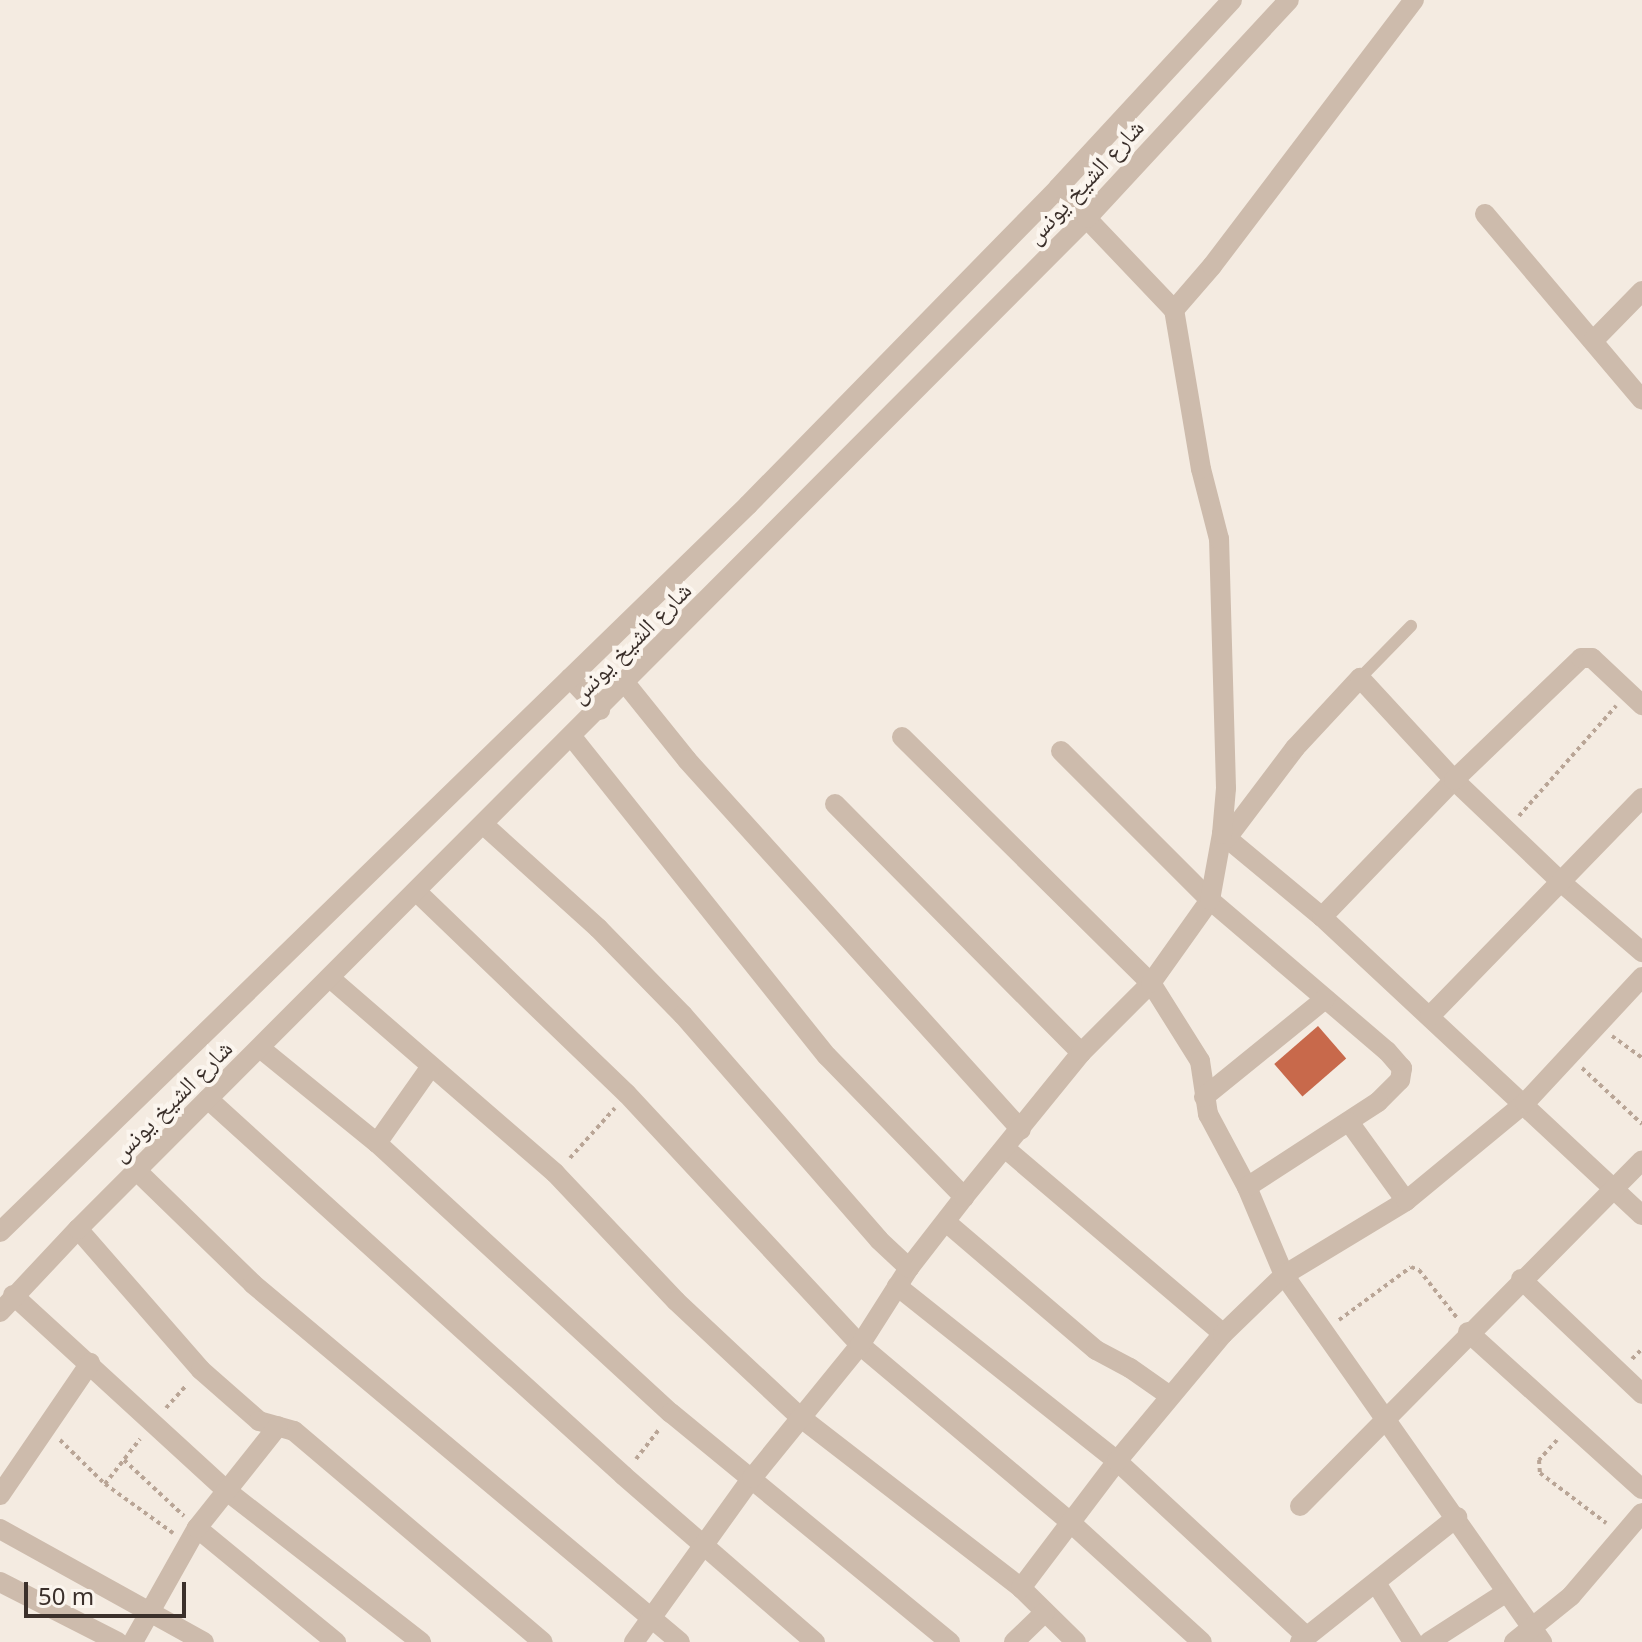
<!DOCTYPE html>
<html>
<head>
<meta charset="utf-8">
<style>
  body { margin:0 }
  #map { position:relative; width:1642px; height:1642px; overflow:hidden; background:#f4ebe1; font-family:"Noto Sans","Noto Naskh Arabic",sans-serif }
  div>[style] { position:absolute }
  .building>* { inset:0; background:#c8694b; transform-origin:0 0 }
  .path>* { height:4px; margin-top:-2px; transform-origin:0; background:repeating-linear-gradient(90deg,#b9a596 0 4px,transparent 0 8px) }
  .service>* { height:12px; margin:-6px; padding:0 6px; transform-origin:6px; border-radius:6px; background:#cdbbac }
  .minor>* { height:20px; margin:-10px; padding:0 10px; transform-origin:10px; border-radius:10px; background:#cdbbac }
  .tertiary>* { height:20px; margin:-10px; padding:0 10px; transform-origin:10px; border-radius:10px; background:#cdbbac }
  span { translate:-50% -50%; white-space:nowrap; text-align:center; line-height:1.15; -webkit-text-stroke:8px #fbf5ee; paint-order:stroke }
  .street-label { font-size:24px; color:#3b302b }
  .scale { position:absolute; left:24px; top:1582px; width:162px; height:36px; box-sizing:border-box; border:4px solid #3b302b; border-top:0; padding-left:10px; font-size:24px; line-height:28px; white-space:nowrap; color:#3b302b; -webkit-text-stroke:6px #fbf5ee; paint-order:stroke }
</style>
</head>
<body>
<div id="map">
  <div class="building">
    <div style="left:1318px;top:1026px;width:43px;height:58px;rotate:49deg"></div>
  </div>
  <div class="path">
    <div style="left:1519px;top:816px;width:147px;rotate:-48.6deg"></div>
    <div style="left:1612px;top:1036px;width:37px;rotate:36deg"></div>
    <div style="left:1582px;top:1068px;width:82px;rotate:43deg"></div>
    <div style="left:570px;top:1158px;width:67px;rotate:-48deg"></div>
    <div style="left:1339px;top:1320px;width:89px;rotate:-36.4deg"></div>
    <div style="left:1411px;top:1267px;width:9px;rotate:21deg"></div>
    <div style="left:1419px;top:1270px;width:61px;rotate:51.6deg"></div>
    <div style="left:1632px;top:1359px;width:14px;rotate:-45deg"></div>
    <div style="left:166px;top:1408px;width:31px;rotate:-48deg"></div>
    <div style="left:60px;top:1440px;width:63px;rotate:44.4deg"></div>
    <div style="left:105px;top:1484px;width:84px;rotate:35.8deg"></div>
    <div style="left:1557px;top:1440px;width:27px;rotate:132deg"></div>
    <div style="left:1539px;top:1460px;width:13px;rotate:86deg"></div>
    <div style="left:1540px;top:1473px;width:83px;rotate:37.1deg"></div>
    <div style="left:636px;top:1459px;width:39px;rotate:-52deg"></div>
    <div style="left:124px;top:1460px;width:82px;rotate:43deg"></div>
    <div style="left:105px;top:1484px;width:57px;rotate:-52.1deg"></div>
  </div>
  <div class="service">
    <div style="left:1360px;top:678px;width:73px;rotate:-45.6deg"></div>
  </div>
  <div class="minor">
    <div style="left:1485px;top:214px;width:243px;rotate:49.8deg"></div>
    <div style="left:1174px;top:310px;width:58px;rotate:-49.2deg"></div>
    <div style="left:1212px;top:266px;width:334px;rotate:-52.8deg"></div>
    <div style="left:1593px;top:341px;width:70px;rotate:-45.6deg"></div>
    <div style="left:626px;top:684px;width:97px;rotate:51.2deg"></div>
    <div style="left:687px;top:760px;width:498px;rotate:47.9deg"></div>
    <div style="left:572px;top:737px;width:408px;rotate:51.4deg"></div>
    <div style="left:827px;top:1056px;width:197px;rotate:45.8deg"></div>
    <div style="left:902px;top:737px;width:350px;rotate:44.7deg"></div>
    <div style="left:1151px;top:983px;width:92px;rotate:57.9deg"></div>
    <div style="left:1200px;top:1061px;width:54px;rotate:81.4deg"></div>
    <div style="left:1208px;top:1114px;width:83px;rotate:61.9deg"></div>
    <div style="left:1247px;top:1187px;width:95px;rotate:67.2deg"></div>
    <div style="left:1284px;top:1275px;width:449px;rotate:54.9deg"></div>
    <div style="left:1061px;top:751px;width:211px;rotate:45deg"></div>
    <div style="left:1210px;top:900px;width:233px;rotate:40.5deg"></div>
    <div style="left:1387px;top:1051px;width:23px;rotate:49deg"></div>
    <div style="left:1402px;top:1068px;width:12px;rotate:99deg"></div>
    <div style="left:1400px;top:1080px;width:31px;rotate:135deg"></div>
    <div style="left:1378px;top:1102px;width:156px;rotate:147deg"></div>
    <div style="left:835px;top:804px;width:350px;rotate:45.3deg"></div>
    <div style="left:484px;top:825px;width:154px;rotate:42.1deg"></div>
    <div style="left:598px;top:928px;width:122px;rotate:45.7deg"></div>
    <div style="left:683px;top:1015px;width:298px;rotate:48.9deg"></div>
    <div style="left:879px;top:1240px;width:41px;rotate:43deg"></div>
    <div style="left:1222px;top:834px;width:130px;rotate:39.7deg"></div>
    <div style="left:1322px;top:917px;width:437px;rotate:43deg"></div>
    <div style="left:1227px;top:838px;width:113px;rotate:-52.9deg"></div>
    <div style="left:1295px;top:748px;width:96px;rotate:-47.1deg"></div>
    <div style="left:1360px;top:678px;width:139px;rotate:47.3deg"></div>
    <div style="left:1454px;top:780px;width:149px;rotate:43.6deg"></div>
    <div style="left:1562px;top:883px;width:106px;rotate:40.8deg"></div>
    <div style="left:417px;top:892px;width:291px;rotate:43.9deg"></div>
    <div style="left:627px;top:1094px;width:342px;rotate:47.1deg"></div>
    <div style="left:860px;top:1345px;width:275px;rotate:40.1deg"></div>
    <div style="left:1070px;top:1522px;width:178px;rotate:42.3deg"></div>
    <div style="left:1322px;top:917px;width:190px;rotate:-46.1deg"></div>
    <div style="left:1454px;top:780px;width:176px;rotate:-43.8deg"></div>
    <div style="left:1581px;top:658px;width:11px"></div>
    <div style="left:1592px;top:658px;width:69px;rotate:43.2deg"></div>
    <div style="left:330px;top:978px;width:298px;rotate:40.9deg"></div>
    <div style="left:555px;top:1173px;width:176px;rotate:46.6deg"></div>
    <div style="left:676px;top:1301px;width:170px;rotate:43.1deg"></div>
    <div style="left:800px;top:1417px;width:279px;rotate:37.7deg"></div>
    <div style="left:1021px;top:1588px;width:77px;rotate:44.5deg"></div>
    <div style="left:1430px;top:1016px;width:304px;rotate:-45.8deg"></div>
    <div style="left:260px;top:1048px;width:151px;rotate:39.1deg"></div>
    <div style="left:377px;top:1143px;width:399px;rotate:42.6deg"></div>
    <div style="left:671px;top:1413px;width:361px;rotate:39.4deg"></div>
    <div style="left:1204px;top:1097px;width:156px;rotate:-39deg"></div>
    <div style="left:208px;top:1099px;width:561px;rotate:42.18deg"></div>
    <div style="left:624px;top:1476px;width:253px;rotate:41deg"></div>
    <div style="left:1349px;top:1122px;width:97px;rotate:54.2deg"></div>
    <div style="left:377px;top:1143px;width:92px;rotate:-54.8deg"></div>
    <div style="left:1006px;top:1149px;width:285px;rotate:40.4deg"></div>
    <div style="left:137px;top:1171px;width:162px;rotate:44.2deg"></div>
    <div style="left:253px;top:1284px;width:557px;rotate:39.98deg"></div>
    <div style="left:946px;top:1222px;width:197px;rotate:40.5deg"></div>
    <div style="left:1096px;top:1350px;width:38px;rotate:28deg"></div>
    <div style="left:1130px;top:1368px;width:49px;rotate:35deg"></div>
    <div style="left:78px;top:1229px;width:187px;rotate:48.9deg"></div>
    <div style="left:201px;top:1370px;width:77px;rotate:41.3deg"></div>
    <div style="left:259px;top:1421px;width:36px;rotate:16deg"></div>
    <div style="left:294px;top:1431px;width:326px;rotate:40.3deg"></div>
    <div style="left:1521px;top:1279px;width:167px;rotate:43.5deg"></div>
    <div style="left:897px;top:1286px;width:281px;rotate:38.5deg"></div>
    <div style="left:1117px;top:1461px;width:258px;rotate:42.8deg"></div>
    <div style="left:13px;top:1295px;width:290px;rotate:42.5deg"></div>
    <div style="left:227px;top:1491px;width:246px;rotate:37.9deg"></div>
    <div style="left:1468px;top:1332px;width:234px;rotate:42.1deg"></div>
    <div style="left:0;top:1495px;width:160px;rotate:-55.7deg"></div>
    <div style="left:1300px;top:1506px;width:486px;rotate:-45.3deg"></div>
    <div style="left:197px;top:1528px;width:180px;rotate:39.4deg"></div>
    <div style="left:0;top:1529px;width:233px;rotate:29deg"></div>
    <div style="left:0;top:1582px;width:132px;rotate:27deg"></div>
    <div style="left:1376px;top:1583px;width:70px;rotate:57.9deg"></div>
    <div style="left:1021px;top:1588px;width:159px;rotate:-52.9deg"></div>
    <div style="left:1117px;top:1461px;width:165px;rotate:-50.2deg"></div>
    <div style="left:1223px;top:1334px;width:85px;rotate:-44deg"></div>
    <div style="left:1284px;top:1275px;width:143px;rotate:-31.2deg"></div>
    <div style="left:1406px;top:1201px;width:154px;rotate:-39.5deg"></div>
    <div style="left:1525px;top:1103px;width:172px;rotate:-47.1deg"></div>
    <div style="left:133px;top:1642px;width:131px;rotate:-60.7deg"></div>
    <div style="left:197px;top:1528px;width:130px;rotate:-51.5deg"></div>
    <div style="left:634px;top:1642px;width:202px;rotate:-54.3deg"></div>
    <div style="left:752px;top:1478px;width:171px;rotate:-50.9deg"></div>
    <div style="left:860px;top:1345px;width:91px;rotate:-57.5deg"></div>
    <div style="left:909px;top:1268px;width:90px;rotate:-52.2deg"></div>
    <div style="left:964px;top:1197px;width:186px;rotate:-50.9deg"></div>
    <div style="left:1081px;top:1053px;width:99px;rotate:-45deg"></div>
    <div style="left:1151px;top:983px;width:102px;rotate:-54.6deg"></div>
    <div style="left:1210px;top:900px;width:67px;rotate:-79.7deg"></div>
    <div style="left:1222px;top:834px;width:46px;rotate:-85deg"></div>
    <div style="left:1226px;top:788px;width:249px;rotate:-91.6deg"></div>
    <div style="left:1219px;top:539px;width:72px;rotate:-104.4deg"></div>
    <div style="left:1201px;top:469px;width:161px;rotate:-99.6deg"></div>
    <div style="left:1174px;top:310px;width:168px;rotate:-133.6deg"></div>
    <div style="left:1014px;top:1642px;width:43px;rotate:-44.1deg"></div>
    <div style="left:1300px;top:1642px;width:201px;rotate:-38.5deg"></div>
    <div style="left:1429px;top:1642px;width:90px;rotate:-32.8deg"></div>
    <div style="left:1514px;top:1642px;width:73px;rotate:-38.9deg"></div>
    <div style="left:1571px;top:1596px;width:109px;rotate:-49.5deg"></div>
  </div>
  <div class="tertiary">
    <div style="left:570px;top:678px;width:44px;rotate:46.8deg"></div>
    <div style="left:0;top:1232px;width:1043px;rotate:-44.18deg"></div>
    <div style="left:748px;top:505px;width:443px;rotate:-45.6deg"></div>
    <div style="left:1058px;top:188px;width:256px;rotate:-47.2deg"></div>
    <div style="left:0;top:1312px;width:114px;rotate:-46.8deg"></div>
    <div style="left:78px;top:1229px;width:1428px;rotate:-45.06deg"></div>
    <div style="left:1087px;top:218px;width:297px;rotate:-47.2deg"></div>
  </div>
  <div class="street-label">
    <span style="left:1084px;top:181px;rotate:-47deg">شارع الشيخ يونس</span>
    <span style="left:630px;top:642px;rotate:-45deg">شارع الشيخ يونس</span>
    <span style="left:171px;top:1100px;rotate:-45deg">شارع الشيخ يونس</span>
  </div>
  <div class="scale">50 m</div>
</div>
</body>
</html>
